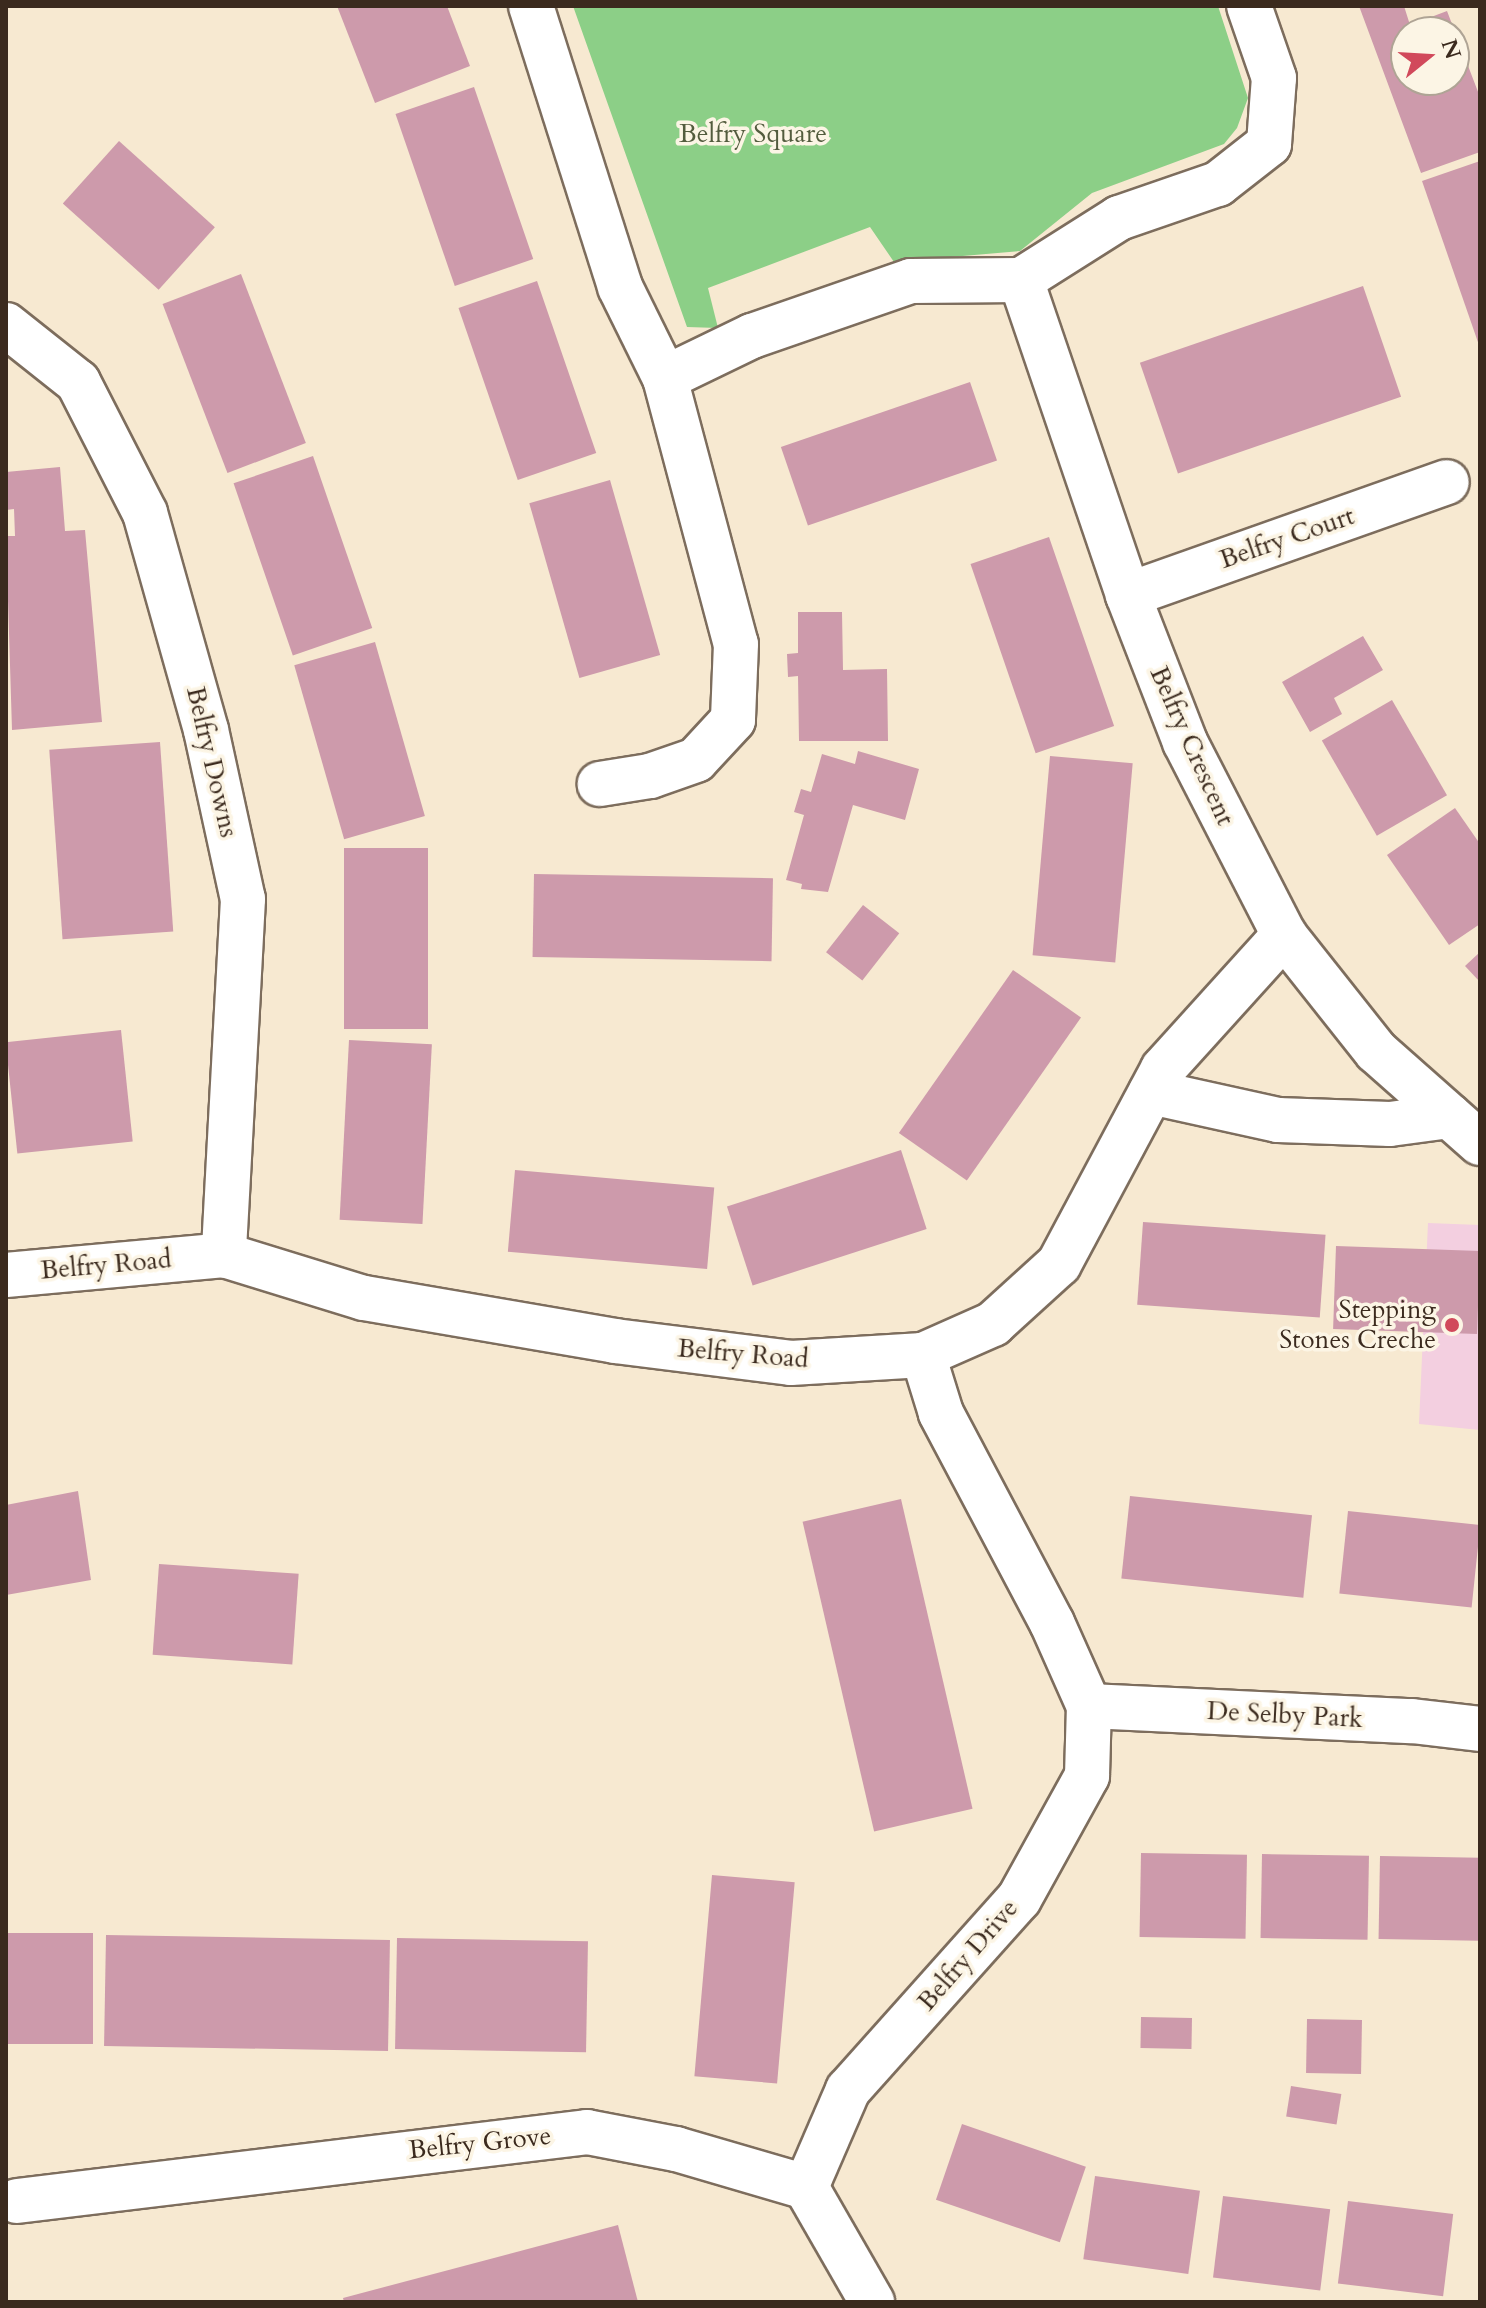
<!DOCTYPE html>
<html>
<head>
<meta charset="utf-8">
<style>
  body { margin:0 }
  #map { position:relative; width:1486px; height:2308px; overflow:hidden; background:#f7e9d1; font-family:Cardo,serif }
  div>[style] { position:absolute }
  .built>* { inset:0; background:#f3cfe0 }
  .green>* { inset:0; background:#8ccf87 }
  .building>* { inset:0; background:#cd9aab; transform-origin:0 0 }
  .roads { filter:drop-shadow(2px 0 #7d6d5d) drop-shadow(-2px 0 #7d6d5d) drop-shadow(0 2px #7d6d5d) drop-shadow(0 -2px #7d6d5d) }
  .minor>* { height:44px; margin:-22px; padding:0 22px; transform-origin:22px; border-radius:22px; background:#fff }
  .dots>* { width:22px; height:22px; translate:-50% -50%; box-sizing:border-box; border:4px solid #fcf5e5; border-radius:50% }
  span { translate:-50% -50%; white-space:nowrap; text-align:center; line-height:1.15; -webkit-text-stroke:7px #fcf5e5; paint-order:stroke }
  .park-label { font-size:26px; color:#535c3e }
  .street-label { font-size:26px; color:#3b2a1e }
  .poi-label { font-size:26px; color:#3b2a1e }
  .right { translate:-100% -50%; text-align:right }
  .frame { position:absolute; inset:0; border:8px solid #3b2a1e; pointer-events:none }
  .north { position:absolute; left:1390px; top:16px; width:80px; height:80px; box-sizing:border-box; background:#fcf5e5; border:2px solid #afa495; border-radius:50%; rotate:72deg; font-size:22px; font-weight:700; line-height:32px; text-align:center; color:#3b2a1e }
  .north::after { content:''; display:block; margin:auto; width:28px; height:36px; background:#d1495b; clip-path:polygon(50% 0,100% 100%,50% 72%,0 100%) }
</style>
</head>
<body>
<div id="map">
  <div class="built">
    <div style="clip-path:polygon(1428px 1223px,1480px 1225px,1480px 1430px,1419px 1424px)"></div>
  </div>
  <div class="green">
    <div style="clip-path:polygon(573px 6px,1218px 6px,1248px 98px,1237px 128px,1224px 144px,1092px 193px,1020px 251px,894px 262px,870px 227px,708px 288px,718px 328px,687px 327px)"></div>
  </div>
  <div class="building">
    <div style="clip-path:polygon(337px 6px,447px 6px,470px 66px,375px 103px)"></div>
    <div style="clip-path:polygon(evenodd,1359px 6px,1404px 6px,1410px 25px,1447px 11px,1480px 97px,1480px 152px,1421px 173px,1359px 6px,1406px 32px,1454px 32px,1454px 80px,1406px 80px,1406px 32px)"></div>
    <div style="left:474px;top:87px;width:182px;height:83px;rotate:71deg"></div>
    <div style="left:119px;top:141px;width:129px;height:84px;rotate:42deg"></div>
    <div style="clip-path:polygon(1480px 161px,1480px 348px,1422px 181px)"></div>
    <div style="left:241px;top:274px;width:181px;height:84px;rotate:69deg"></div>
    <div style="left:537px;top:281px;width:182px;height:83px;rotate:71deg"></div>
    <div style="left:1363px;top:286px;width:117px;height:236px;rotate:71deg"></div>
    <div style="left:970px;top:382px;width:83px;height:200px;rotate:71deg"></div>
    <div style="left:313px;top:456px;width:182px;height:84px;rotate:71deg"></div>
    <div style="clip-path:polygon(60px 467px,65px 531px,85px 530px,102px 722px,12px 730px,6px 536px,15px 536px,14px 509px,6px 510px,6px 472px)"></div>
    <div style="left:610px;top:480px;width:182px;height:84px;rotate:74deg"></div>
    <div style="left:1049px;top:537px;width:200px;height:83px;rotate:71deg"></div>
    <div style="clip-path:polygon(798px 612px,842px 612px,843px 670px,887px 669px,888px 741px,799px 741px,798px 676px,788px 677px,787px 654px,798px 653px)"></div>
    <div style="clip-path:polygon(1363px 636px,1383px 670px,1334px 698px,1342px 714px,1310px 732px,1282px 682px)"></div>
    <div style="left:375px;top:642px;width:181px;height:84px;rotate:74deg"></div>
    <div style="left:1392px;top:700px;width:110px;height:81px;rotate:60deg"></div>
    <div style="left:160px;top:742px;width:190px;height:111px;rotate:86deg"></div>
    <div style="clip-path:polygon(858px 751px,919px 769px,905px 820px,853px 805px,828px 892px,801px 889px,802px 884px,786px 880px,804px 815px,794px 812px,801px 789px,811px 792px,822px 754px,855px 764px)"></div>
    <div style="left:1050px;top:756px;width:83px;height:200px;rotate:5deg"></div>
    <div style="clip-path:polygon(1455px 808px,1480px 844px,1480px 924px,1449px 945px,1387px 855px)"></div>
    <div style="left:428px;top:848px;width:181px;height:84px;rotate:90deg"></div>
    <div style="left:534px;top:874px;width:239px;height:83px;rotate:1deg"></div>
    <div style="left:863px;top:905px;width:46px;height:60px;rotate:38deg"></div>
    <div style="clip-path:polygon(1480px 952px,1480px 982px,1465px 966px)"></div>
    <div style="left:1013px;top:970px;width:83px;height:199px;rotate:35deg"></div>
    <div style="left:121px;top:1030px;width:112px;height:116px;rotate:84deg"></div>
    <div style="left:349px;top:1040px;width:83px;height:180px;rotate:3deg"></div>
    <div style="left:901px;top:1150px;width:83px;height:183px;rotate:72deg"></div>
    <div style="left:515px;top:1170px;width:200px;height:82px;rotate:5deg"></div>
    <div style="left:1143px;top:1222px;width:183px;height:83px;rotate:4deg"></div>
    <div style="left:1336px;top:1246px;width:144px;height:83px;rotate:2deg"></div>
    <div style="clip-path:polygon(78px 1491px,91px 1580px,6px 1595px,6px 1505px)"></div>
    <div style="left:1130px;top:1496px;width:183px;height:83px;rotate:6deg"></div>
    <div style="left:901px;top:1499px;width:318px;height:101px;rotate:77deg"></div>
    <div style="left:1348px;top:1511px;width:133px;height:83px;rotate:6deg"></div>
    <div style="left:159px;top:1564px;width:140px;height:91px;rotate:4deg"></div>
    <div style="left:1141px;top:1853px;width:106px;height:84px;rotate:1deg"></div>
    <div style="left:1262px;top:1854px;width:107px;height:84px;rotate:1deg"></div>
    <div style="left:1380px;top:1856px;width:100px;height:83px;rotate:1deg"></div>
    <div style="left:712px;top:1875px;width:83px;height:202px;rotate:5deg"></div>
    <div style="left:6px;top:1933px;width:87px;height:111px"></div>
    <div style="left:106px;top:1935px;width:284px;height:111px;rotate:1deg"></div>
    <div style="left:397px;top:1938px;width:191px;height:111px;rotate:1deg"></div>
    <div style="left:1141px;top:2017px;width:51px;height:31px;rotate:1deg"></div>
    <div style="left:1307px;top:2019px;width:55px;height:54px;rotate:1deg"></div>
    <div style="left:1291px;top:2086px;width:51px;height:31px;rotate:9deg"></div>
    <div style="left:962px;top:2124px;width:131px;height:80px;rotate:19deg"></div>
    <div style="left:1095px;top:2176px;width:106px;height:84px;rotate:8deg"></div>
    <div style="left:1223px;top:2196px;width:108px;height:82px;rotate:7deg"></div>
    <div style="left:1348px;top:2201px;width:106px;height:83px;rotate:7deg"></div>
    <div style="clip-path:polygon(618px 2225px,638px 2302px,344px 2302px,343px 2298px)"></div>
  </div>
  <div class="roads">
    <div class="minor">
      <div style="left:531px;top:6px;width:295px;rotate:72.4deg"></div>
      <div style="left:620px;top:287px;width:102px;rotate:63.7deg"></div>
      <div style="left:665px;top:378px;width:275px;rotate:75.1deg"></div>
      <div style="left:736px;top:644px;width:76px;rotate:92.3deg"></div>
      <div style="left:733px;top:720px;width:54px;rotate:132.8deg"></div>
      <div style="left:696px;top:760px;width:49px;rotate:160.8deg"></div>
      <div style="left:650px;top:776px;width:51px;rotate:170.9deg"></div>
      <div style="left:1021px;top:280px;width:333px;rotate:71.2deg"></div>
      <div style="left:1128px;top:595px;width:158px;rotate:68.8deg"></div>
      <div style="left:1185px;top:742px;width:217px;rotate:62.8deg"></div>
      <div style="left:1284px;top:935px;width:148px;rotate:51.6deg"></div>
      <div style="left:1376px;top:1051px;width:139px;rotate:41.5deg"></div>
      <div style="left:6px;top:325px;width:92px;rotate:38.4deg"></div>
      <div style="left:78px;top:382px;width:147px;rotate:62.9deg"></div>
      <div style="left:145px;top:513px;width:225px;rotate:74.3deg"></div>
      <div style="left:206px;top:730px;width:173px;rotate:77.7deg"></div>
      <div style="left:243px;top:899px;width:357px;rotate:93.1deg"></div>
      <div style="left:665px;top:378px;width:97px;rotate:-25.8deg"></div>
      <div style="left:752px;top:336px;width:168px;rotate:-19.1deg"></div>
      <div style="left:911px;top:281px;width:110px;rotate:-0.5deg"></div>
      <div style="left:1021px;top:280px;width:116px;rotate:-32.3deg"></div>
      <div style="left:1119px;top:218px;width:105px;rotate:-19deg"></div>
      <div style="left:1218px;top:184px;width:65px;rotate:-38.1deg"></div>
      <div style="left:1269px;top:144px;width:66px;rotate:-85.7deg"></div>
      <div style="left:1274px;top:78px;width:76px;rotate:-109.1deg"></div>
      <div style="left:1128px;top:595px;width:338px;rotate:-19.5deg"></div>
      <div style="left:1151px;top:1092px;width:130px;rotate:12.4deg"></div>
      <div style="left:1278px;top:1120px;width:112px;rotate:2deg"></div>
      <div style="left:1390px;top:1124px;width:60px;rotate:-7.7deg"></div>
      <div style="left:6px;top:1275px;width:219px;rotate:-5.2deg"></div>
      <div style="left:224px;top:1255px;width:146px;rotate:17.1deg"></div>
      <div style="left:364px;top:1298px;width:255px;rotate:9.7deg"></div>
      <div style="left:615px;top:1341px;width:177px;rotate:7.1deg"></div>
      <div style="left:791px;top:1363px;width:132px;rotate:-3.5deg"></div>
      <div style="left:923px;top:1355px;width:77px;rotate:-23.9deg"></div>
      <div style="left:993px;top:1324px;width:89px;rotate:-42.3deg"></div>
      <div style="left:1059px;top:1264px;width:221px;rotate:-61.9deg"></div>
      <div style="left:1163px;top:1069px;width:181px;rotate:-47.9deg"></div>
      <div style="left:1089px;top:1706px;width:323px;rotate:2.7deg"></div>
      <div style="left:1412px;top:1721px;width:68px;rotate:6.7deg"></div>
      <div style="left:806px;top:2187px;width:106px;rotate:-66.6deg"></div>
      <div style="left:848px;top:2090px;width:256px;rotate:-48.2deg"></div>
      <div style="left:1019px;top:1899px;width:141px;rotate:-61.1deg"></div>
      <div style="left:1087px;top:1776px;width:70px;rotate:-88.4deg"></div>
      <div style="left:1089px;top:1706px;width:91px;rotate:-114deg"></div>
      <div style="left:1052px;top:1623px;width:238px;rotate:-117.9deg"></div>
      <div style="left:941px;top:1413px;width:61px;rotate:-107.2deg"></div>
      <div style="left:17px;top:2201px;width:574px;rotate:-6.9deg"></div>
      <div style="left:587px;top:2132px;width:91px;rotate:10.8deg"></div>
      <div style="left:676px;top:2149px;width:135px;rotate:16.3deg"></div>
      <div style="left:806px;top:2187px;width:133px;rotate:60.1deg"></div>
    </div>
  </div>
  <div class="dots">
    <div style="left:1452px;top:1325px;background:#d1495b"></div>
  </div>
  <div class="park-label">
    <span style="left:753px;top:134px">Belfry Square</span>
  </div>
  <div class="street-label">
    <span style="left:1287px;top:538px;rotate:-19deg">Belfry Court</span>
    <span style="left:1192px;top:746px;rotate:66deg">Belfry Crescent</span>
    <span style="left:212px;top:762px;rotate:77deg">Belfry Downs</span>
    <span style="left:106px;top:1265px;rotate:-5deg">Belfry Road</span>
    <span style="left:743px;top:1354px;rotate:5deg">Belfry Road</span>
    <span style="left:1285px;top:1715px;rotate:3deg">De Selby Park</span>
    <span style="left:968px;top:1955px;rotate:-49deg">Belfry Drive</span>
    <span style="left:480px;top:2143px;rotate:-6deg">Belfry Grove</span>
  </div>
  <div class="poi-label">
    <span class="right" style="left:1436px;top:1325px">Stepping<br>Stones Creche</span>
  </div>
  <div class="frame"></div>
  <div class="north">N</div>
</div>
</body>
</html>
